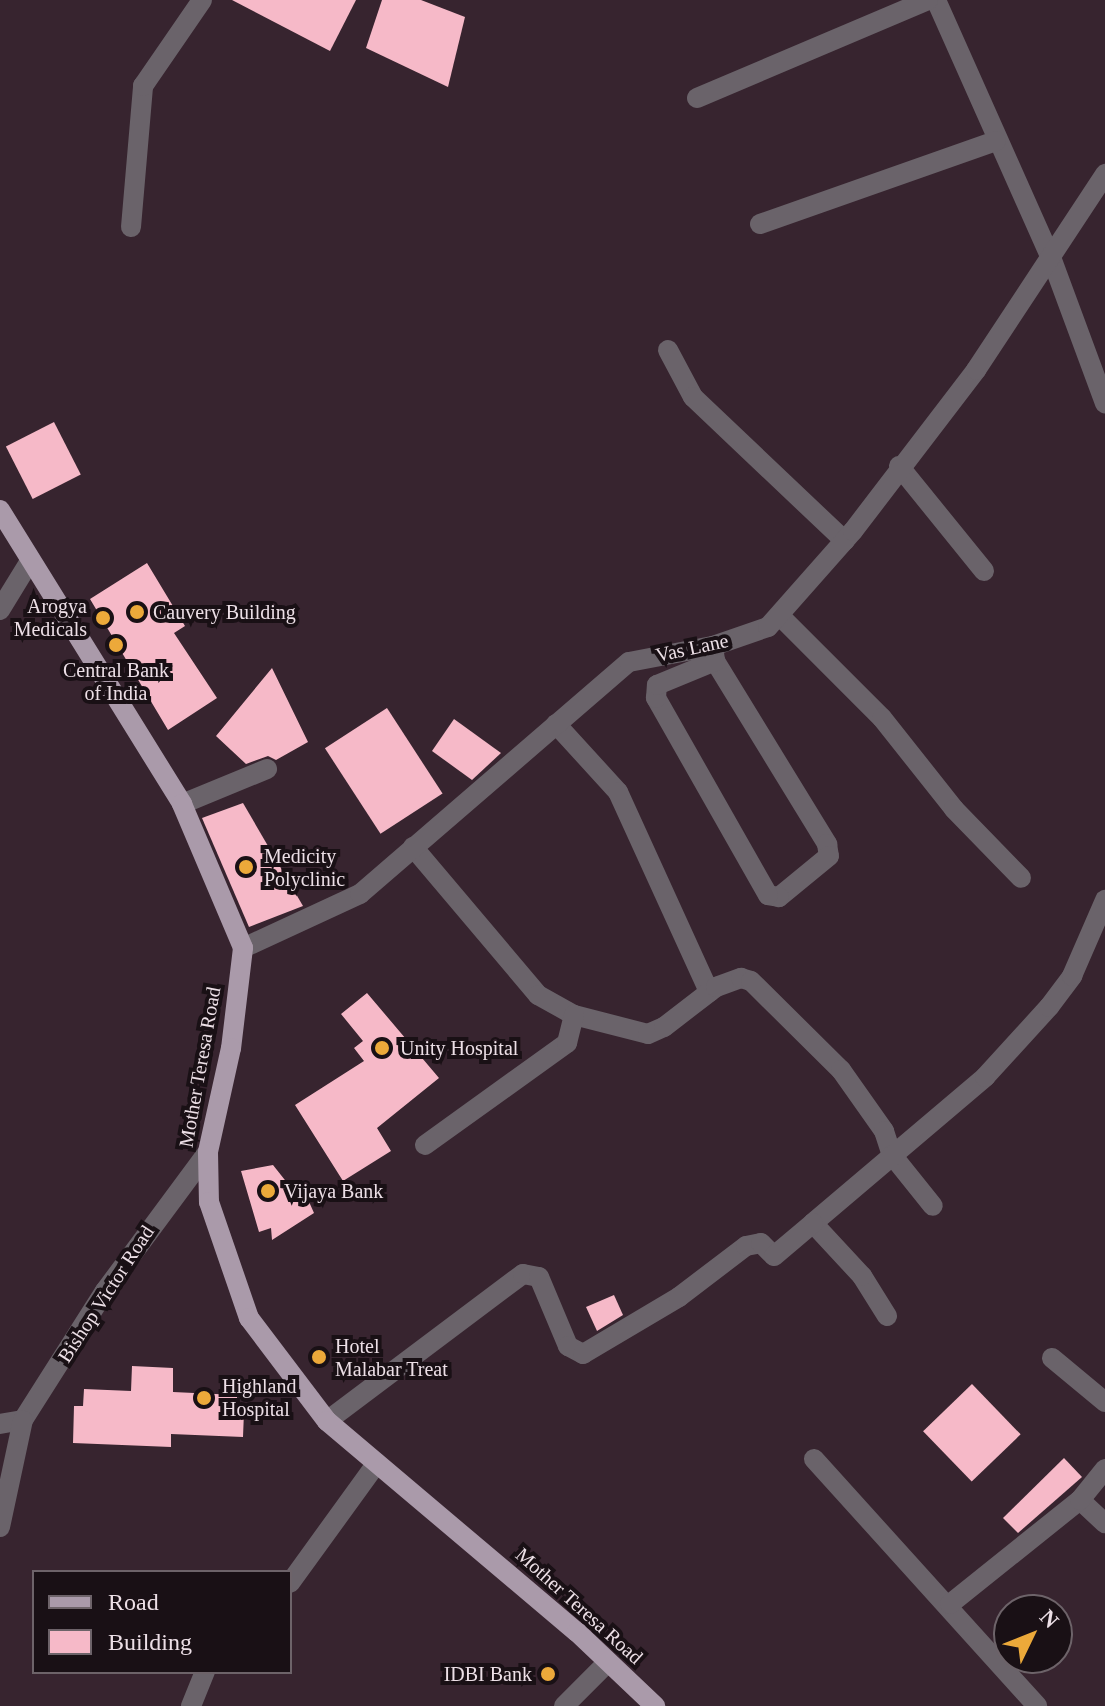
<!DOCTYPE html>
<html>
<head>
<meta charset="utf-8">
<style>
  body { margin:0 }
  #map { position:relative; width:1105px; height:1706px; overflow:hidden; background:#37242f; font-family:"Times New Roman",serif }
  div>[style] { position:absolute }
  .building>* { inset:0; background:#f6b9c8; transform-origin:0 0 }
  .minor>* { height:20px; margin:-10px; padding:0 10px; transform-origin:10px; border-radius:10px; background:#6a636a }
  .major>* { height:20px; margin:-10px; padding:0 10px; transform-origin:10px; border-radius:10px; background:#aa9aaa }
  .dots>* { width:22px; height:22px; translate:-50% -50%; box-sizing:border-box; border:4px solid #191015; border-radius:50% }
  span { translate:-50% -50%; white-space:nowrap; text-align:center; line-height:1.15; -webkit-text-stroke:8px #191015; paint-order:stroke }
  .poi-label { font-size:20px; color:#ecdfe6 }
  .right { translate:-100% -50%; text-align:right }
  .left { translate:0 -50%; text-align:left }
  .street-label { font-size:20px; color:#ecdfe6 }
  .legend { position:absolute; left:32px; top:1570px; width:260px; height:104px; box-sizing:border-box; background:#191015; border:2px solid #6d6369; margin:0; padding:10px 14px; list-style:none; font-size:24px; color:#ecdfe6 }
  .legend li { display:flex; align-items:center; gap:16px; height:40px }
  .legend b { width:40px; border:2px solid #6d6369 }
  .north { position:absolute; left:993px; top:1594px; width:80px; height:80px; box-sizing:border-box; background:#191015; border:2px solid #6d6369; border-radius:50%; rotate:47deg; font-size:22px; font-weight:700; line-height:32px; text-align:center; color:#ecdfe6 }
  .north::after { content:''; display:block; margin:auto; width:28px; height:36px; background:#eca93a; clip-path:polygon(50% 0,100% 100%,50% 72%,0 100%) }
</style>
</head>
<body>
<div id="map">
  <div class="building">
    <div style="clip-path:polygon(232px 0,356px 0,330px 51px)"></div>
    <div style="clip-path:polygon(382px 0,421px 0,465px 17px,448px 87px,366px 48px)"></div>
    <div style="left:54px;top:422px;width:59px;height:54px;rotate:63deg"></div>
    <div style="clip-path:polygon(147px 563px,185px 626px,174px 633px,217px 698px,168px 730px,90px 599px)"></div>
    <div style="clip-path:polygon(272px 668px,308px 742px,276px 760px,268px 756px,246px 764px,216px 736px)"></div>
    <div style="left:387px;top:708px;width:102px;height:74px;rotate:57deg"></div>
    <div style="clip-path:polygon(454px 719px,501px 753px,472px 780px,432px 751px)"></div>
    <div style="clip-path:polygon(243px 803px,303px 906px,249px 927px,202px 818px)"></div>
    <div style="clip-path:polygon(367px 993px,439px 1078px,377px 1128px,391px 1151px,343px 1181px,295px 1105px,364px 1061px,354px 1048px,363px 1041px,341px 1014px)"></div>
    <div style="clip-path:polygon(273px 1165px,296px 1194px,306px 1195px,314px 1213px,272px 1240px,271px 1228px,259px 1232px,241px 1171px)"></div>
    <div style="clip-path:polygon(614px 1295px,623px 1315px,597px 1331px,586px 1307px)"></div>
    <div style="clip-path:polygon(132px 1366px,173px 1368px,173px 1392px,237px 1395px,237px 1412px,244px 1412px,243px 1437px,171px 1434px,171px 1447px,73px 1443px,74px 1406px,83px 1406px,84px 1389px,131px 1391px)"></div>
    <div style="left:972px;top:1384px;width:70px;height:68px;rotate:46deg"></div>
    <div style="clip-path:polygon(1064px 1458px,1082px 1477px,1018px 1533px,1003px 1518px)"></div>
  </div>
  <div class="minor">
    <div style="left:936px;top:0;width:285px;rotate:66deg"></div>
    <div style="left:1052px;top:260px;width:153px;rotate:69.7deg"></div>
    <div style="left:697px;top:98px;width:251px;rotate:-23deg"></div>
    <div style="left:760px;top:224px;width:250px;rotate:-19.4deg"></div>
    <div style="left:131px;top:227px;width:142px;rotate:-85.1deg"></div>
    <div style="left:143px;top:86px;width:104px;rotate:-55.5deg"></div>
    <div style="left:668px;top:350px;width:53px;rotate:62deg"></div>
    <div style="left:693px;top:397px;width:209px;rotate:43.5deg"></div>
    <div style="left:899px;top:466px;width:135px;rotate:51deg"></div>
    <div style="left:0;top:610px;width:57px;rotate:-58.5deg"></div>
    <div style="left:780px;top:616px;width:144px;rotate:45deg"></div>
    <div style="left:882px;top:718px;width:116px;rotate:51.6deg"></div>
    <div style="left:954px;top:809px;width:96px;rotate:45.8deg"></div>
    <div style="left:713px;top:646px;width:15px;rotate:82deg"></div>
    <div style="left:715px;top:661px;width:215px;rotate:58.5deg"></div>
    <div style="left:827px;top:844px;width:12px;rotate:81deg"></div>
    <div style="left:829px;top:856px;width:65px;rotate:140.6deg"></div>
    <div style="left:779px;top:897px;width:11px;rotate:-170deg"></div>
    <div style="left:768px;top:895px;width:227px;rotate:-119.6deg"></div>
    <div style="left:656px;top:698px;width:13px;rotate:-86deg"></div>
    <div style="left:657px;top:685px;width:63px;rotate:-22.5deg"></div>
    <div style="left:556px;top:724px;width:92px;rotate:47.6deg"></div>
    <div style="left:618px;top:792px;width:220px;rotate:65.5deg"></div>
    <div style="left:182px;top:804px;width:92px;rotate:-22.4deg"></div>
    <div style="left:413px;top:847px;width:194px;rotate:49.8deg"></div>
    <div style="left:538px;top:995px;width:41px;rotate:29.1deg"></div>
    <div style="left:574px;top:1015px;width:76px;rotate:14.4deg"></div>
    <div style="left:648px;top:1034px;width:17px;rotate:-24deg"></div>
    <div style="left:664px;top:1027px;width:66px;rotate:-37.6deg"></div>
    <div style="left:716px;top:987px;width:27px;rotate:-20deg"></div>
    <div style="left:741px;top:978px;width:10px;rotate:17deg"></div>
    <div style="left:751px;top:981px;width:127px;rotate:44.7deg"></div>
    <div style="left:841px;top:1070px;width:75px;rotate:54.8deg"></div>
    <div style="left:884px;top:1131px;width:25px;rotate:72deg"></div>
    <div style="left:892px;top:1155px;width:65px;rotate:51.2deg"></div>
    <div style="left:243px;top:948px;width:129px;rotate:-24.8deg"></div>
    <div style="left:360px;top:894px;width:355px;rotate:-40.8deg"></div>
    <div style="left:629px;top:662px;width:86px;rotate:-10.8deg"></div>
    <div style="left:713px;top:646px;width:58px;rotate:-19.1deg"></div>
    <div style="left:768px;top:627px;width:128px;rotate:-48.5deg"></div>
    <div style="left:853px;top:531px;width:203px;rotate:-52.6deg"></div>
    <div style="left:976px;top:370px;width:235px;rotate:-56.6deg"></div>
    <div style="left:425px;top:1145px;width:175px;rotate:-35.7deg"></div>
    <div style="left:567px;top:1043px;width:29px;rotate:-76deg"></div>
    <div style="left:887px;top:1316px;width:47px;rotate:-122deg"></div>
    <div style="left:862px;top:1276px;width:72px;rotate:-132.8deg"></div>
    <div style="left:813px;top:1223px;width:226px;rotate:-40.3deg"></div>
    <div style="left:985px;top:1077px;width:95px;rotate:-47.6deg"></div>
    <div style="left:1049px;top:1007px;width:39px;rotate:-53deg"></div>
    <div style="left:1072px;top:976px;width:83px;rotate:-66.5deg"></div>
    <div style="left:1052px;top:1358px;width:69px;rotate:39.7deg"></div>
    <div style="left:327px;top:1421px;width:245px;rotate:-36.9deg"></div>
    <div style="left:523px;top:1274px;width:16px;rotate:11deg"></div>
    <div style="left:539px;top:1277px;width:75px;rotate:67.2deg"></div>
    <div style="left:568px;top:1346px;width:17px;rotate:28deg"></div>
    <div style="left:583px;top:1354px;width:112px;rotate:-30.7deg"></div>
    <div style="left:679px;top:1297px;width:84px;rotate:-37.3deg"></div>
    <div style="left:746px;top:1246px;width:15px;rotate:-11deg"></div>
    <div style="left:761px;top:1243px;width:18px;rotate:45deg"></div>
    <div style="left:774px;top:1256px;width:51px;rotate:-40.2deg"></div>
    <div style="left:0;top:1424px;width:23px;rotate:-10deg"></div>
    <div style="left:23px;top:1420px;width:153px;rotate:-57.6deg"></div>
    <div style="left:105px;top:1291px;width:173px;rotate:-53.5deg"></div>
    <div style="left:814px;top:1459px;width:333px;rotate:47.9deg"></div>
    <div style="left:1080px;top:1500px;width:34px;rotate:43deg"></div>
    <div style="left:0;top:1527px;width:109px;rotate:-77.9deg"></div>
    <div style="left:290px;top:1583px;width:148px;rotate:-54.1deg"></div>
    <div style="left:950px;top:1604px;width:166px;rotate:-38.7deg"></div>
    <div style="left:1080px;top:1500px;width:40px;rotate:-51deg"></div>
    <div style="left:191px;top:1706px;width:37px;rotate:-68deg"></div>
    <div style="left:564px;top:1706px;width:62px;rotate:-45deg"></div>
  </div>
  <div class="major">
    <div style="left:0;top:510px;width:346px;rotate:58.2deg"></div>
    <div style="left:182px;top:804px;width:156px;rotate:67deg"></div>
    <div style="left:243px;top:948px;width:101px;rotate:96.8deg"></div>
    <div style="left:231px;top:1048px;width:107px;rotate:102.5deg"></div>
    <div style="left:208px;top:1152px;width:50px;rotate:88.9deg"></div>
    <div style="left:209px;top:1202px;width:123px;rotate:71deg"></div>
    <div style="left:249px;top:1318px;width:129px;rotate:52.9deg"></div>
    <div style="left:327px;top:1421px;width:327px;rotate:40.2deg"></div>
    <div style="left:577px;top:1632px;width:108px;rotate:43.5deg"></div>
  </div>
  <div class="dots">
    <div style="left:137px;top:612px;background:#eca93a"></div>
    <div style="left:103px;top:618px;background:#eca93a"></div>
    <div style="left:116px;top:645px;background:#eca93a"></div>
    <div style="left:246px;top:867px;background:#eca93a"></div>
    <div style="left:382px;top:1048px;background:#eca93a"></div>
    <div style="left:268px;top:1191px;background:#eca93a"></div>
    <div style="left:319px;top:1357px;background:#eca93a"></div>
    <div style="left:204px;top:1398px;background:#eca93a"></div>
    <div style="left:548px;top:1674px;background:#eca93a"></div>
  </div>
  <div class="poi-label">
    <span class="right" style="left:87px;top:618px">Arogya<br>Medicals</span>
    <span class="left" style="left:153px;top:612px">Cauvery Building</span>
    <span style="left:116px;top:682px">Central Bank<br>of India</span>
    <span class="left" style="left:264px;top:868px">Medicity<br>Polyclinic</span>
    <span class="left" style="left:400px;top:1048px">Unity Hospital</span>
    <span class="left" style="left:284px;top:1191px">Vijaya Bank</span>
    <span class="left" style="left:335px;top:1358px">Hotel<br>Malabar Treat</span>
    <span class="left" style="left:222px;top:1398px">Highland<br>Hospital</span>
    <span class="right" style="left:532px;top:1674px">IDBI Bank</span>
  </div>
  <div class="street-label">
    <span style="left:692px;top:648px;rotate:-12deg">Vas Lane</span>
    <span style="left:200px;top:1067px;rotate:-80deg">Mother Teresa Road</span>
    <span style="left:106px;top:1294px;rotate:-57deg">Bishop Victor Road</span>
    <span style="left:579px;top:1606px;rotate:42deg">Mother Teresa Road</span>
  </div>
  <ul class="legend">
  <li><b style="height:10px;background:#aa9aaa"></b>Road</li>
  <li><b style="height:22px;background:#f6b9c8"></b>Building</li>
  </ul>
  <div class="north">N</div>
</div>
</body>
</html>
